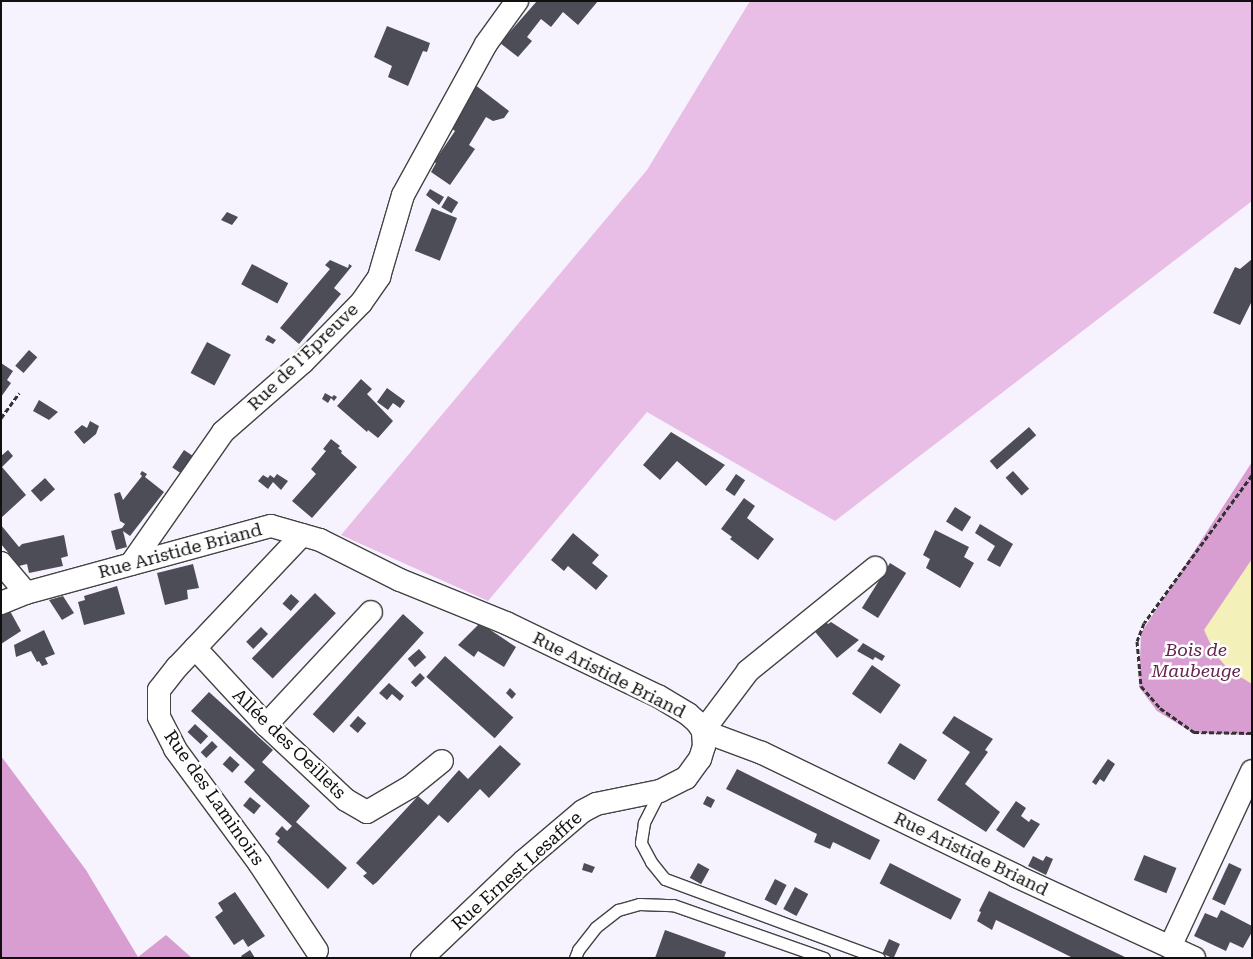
<!DOCTYPE html>
<html>
<head>
<meta charset="utf-8">
<style>
  body { margin:0 }
  #map { position:relative; width:1253px; height:959px; overflow:hidden; background:#f7f3fe; font-family:"Roboto Serif",serif }
  div>[style] { position:absolute }
  .green>* { inset:0; background:#e8bee6 }
  .forest>* { inset:0; background:#d89ed1 }
  .water>* { inset:0; background:#f3f0ba }
  .building>* { inset:0; background:#4d4d58; transform-origin:0 0 }
  .path>* { height:3px; margin-top:-1.5px; transform-origin:0; background:repeating-linear-gradient(90deg,#323232 0 5px,transparent 0 7.5px) }
  .roads { filter:drop-shadow(1px 0 #434343) drop-shadow(-1px 0 #434343) drop-shadow(0 1px #434343) drop-shadow(0 -1px #434343) }
  .lane>* { height:11px; margin:-5.5px; padding:0 5.5px; transform-origin:5.5px; border-radius:5.5px; background:#fff }
  .street>* { height:22px; margin:-11px; padding:0 11px; transform-origin:11px; border-radius:11px; background:#fff }
  span { translate:-50% -50%; white-space:nowrap; text-align:center; line-height:1.15; -webkit-text-stroke:5px #fff; paint-order:stroke }
  .street-label { font-size:18px; color:#101010 }
  .park-label { font-size:18px; color:#65224d; font-style:italic }
  .frame { position:absolute; inset:0; border:2px solid #101010; pointer-events:none }
</style>
</head>
<body>
<div id="map">
  <div class="green">
    <div style="clip-path:polygon(750px 1px,1252px 1px,1252px 201px,835px 521px,647px 412px,488px 601px,341px 535px,647px 170px)"></div>
  </div>
  <div class="forest">
    <div style="clip-path:polygon(1252px 462px,1252px 735px,1193px 733px,1157px 711px,1139px 687px,1141px 633px)"></div>
    <div style="clip-path:polygon(1px 756px,86px 870px,138px 957px,166px 935px,192px 958px,1px 958px)"></div>
  </div>
  <div class="water">
    <div style="clip-path:polygon(1252px 559px,1252px 684px,1229px 670px,1215px 654px,1204px 630px)"></div>
  </div>
  <div class="building">
    <div style="clip-path:polygon(537px 1px,598px 1px,578px 25px,563px 12px,551px 27px,541px 19px,527px 37px,532px 41px,518px 57px,500px 43px)"></div>
    <div style="clip-path:polygon(387px 26px,430px 43px,427px 52px,423px 51px,408px 86px,388px 77px,392px 66px,374px 57px)"></div>
    <div style="clip-path:polygon(474px 84px,509px 111px,504px 118px,493px 121px,486px 117px,469px 145px,475px 149px,450px 185px,431px 172px,436px 163px,434px 162px,455px 131px,451px 128px)"></div>
    <div style="clip-path:polygon(430px 189px,444px 197px,439px 205px,426px 195px)"></div>
    <div style="left:448px;top:196px;width:12px;height:13px;rotate:31deg"></div>
    <div style="left:432px;top:208px;width:27px;height:46px;rotate:22deg"></div>
    <div style="clip-path:polygon(227px 212px,238px 217px,232px 225px,221px 220px)"></div>
    <div style="clip-path:polygon(1252px 259px,1252px 301px,1240px 325px,1213px 313px,1235px 267px,1240px 269px)"></div>
    <div style="clip-path:polygon(330px 260px,348px 268px,349px 264px,352px 266px,334px 288px,341px 294px,299px 344px,280px 328px,330px 269px,325px 265px)"></div>
    <div style="left:252px;top:264px;width:41px;height:23px;rotate:28deg"></div>
    <div style="clip-path:polygon(268px 335px,276px 340px,273px 344px,265px 340px)"></div>
    <div style="left:207px;top:342px;width:27px;height:35px;rotate:28deg"></div>
    <div style="left:29px;top:350px;width:11px;height:21px;rotate:41deg"></div>
    <div style="clip-path:polygon(1px 363px,13px 371px,7px 380px,11px 383px,1px 397px)"></div>
    <div style="clip-path:polygon(361px 379px,372px 389px,367px 394px,393px 421px,378px 438px,368px 430px,367px 432px,337px 406px)"></div>
    <div style="clip-path:polygon(387px 388px,405px 401px,400px 408px,393px 403px,388px 410px,377px 402px)"></div>
    <div style="clip-path:polygon(325px 393px,332px 397px,334px 395px,337px 397px,334px 401px,331px 398px,328px 403px,322px 399px)"></div>
    <div style="clip-path:polygon(39px 400px,58px 412px,49px 420px,33px 411px)"></div>
    <div style="clip-path:polygon(90px 421px,99px 426px,96px 434px,84px 444px,74px 432px,82px 425px,87px 428px)"></div>
    <div style="left:1029px;top:427px;width:11px;height:52px;rotate:49deg"></div>
    <div style="clip-path:polygon(671px 432px,725px 465px,706px 486px,677px 461px,660px 480px,643px 465px)"></div>
    <div style="clip-path:polygon(331px 439px,340px 446px,338px 448px,342px 451px,341px 453px,357px 467px,312px 518px,292px 501px,316px 474px,311px 469px,326px 451px,323px 449px)"></div>
    <div style="clip-path:polygon(8px 450px,13px 456px,2px 467px,26px 495px,1px 518px,1px 456px)"></div>
    <div style="left:184px;top:450px;width:14px;height:21px;rotate:34deg"></div>
    <div style="clip-path:polygon(142px 471px,147px 474px,145px 477px,164px 492px,130px 536px,123px 531px,127px 547px,116px 550px,111px 531px,122px 528px,125px 524px,120px 521px,114px 494px,120px 492px,123px 500px,142px 476px,140px 474px)"></div>
    <div style="left:1013px;top:471px;width:24px;height:10px;rotate:48deg"></div>
    <div style="clip-path:polygon(277px 474px,288px 481px,281px 490px,273px 482px,268px 489px,258px 481px,263px 475px,268px 478px,270px 475px,274px 478px)"></div>
    <div style="left:736px;top:474px;width:11px;height:19px;rotate:34deg"></div>
    <div style="left:45px;top:478px;width:15px;height:19px;rotate:48deg"></div>
    <div style="clip-path:polygon(744px 498px,755px 506px,747px 518px,774px 539px,758px 560px,730px 539px,732px 537px,721px 529px)"></div>
    <div style="left:955px;top:507px;width:19px;height:17px;rotate:32deg"></div>
    <div style="clip-path:polygon(980px 524px,1013px 544px,1000px 567px,987px 560px,995px 546px,975px 533px)"></div>
    <div style="clip-path:polygon(1px 525px,19px 547px,22px 544px,64px 535px,68px 556px,61px 558px,63px 566px,29px 573px,27px 564px,19px 566px,1px 544px)"></div>
    <div style="clip-path:polygon(935px 530px,969px 547px,964px 557px,974px 563px,960px 588px,926px 568px,930px 559px,923px 555px)"></div>
    <div style="clip-path:polygon(573px 533px,599px 555px,592px 563px,608px 576px,596px 590px,568px 566px,564px 571px,551px 560px)"></div>
    <div style="left:890px;top:563px;width:19px;height:53px;rotate:32deg"></div>
    <div style="clip-path:polygon(193px 564px,199px 588px,187px 590px,188px 599px,165px 605px,157px 573px)"></div>
    <div style="clip-path:polygon(117px 586px,125px 614px,84px 625px,78px 602px,85px 600px,84px 596px)"></div>
    <div style="left:315px;top:593px;width:29px;height:91px;rotate:44deg"></div>
    <div style="left:291px;top:594px;width:11px;height:13px;rotate:41deg"></div>
    <div style="clip-path:polygon(63px 596px,74px 613px,62px 620px,49px 600px)"></div>
    <div style="clip-path:polygon(10px 611px,21px 631px,1px 644px,1px 614px)"></div>
    <div style="left:403px;top:614px;width:28px;height:135px;rotate:42deg"></div>
    <div style="clip-path:polygon(822px 618px,828px 624px,831px 622px,859px 640px,837px 658px,811px 627px)"></div>
    <div style="clip-path:polygon(480px 623px,516px 647px,504px 667px,478px 651px,474px 657px,458px 645px)"></div>
    <div style="left:261px;top:627px;width:10px;height:21px;rotate:45deg"></div>
    <div style="clip-path:polygon(44px 630px,55px 654px,45px 658px,48px 664px,42px 666px,39px 661px,37px 662px,31px 651px,16px 657px,14px 645px)"></div>
    <div style="clip-path:polygon(863px 643px,885px 656px,882px 661px,875px 657px,873px 660px,857px 651px)"></div>
    <div style="left:419px;top:649px;width:11px;height:15px;rotate:49deg"></div>
    <div style="left:445px;top:656px;width:92px;height:28px;rotate:42deg"></div>
    <div style="left:872px;top:665px;width:35px;height:35px;rotate:35deg"></div>
    <div style="left:420px;top:673px;width:7px;height:13px;rotate:45deg"></div>
    <div style="clip-path:polygon(389px 683px,404px 696px,400px 701px,392px 694px,387px 700px,379px 693px)"></div>
    <div style="clip-path:polygon(510px 688px,516px 694px,512px 699px,506px 693px)"></div>
    <div style="clip-path:polygon(209px 692px,273px 750px,262px 762px,310px 806px,296px 822px,347px 868px,328px 889px,277px 842px,280px 838px,275px 834px,282px 826px,287px 831px,292px 826px,244px 782px,255px 770px,191px 711px)"></div>
    <div style="left:358px;top:716px;width:11px;height:13px;rotate:41deg"></div>
    <div style="clip-path:polygon(954px 716px,993px 739px,985px 750px,988px 752px,965px 784px,1000px 812px,986px 832px,937px 800px,970px 752px,942px 733px)"></div>
    <div style="left:195px;top:724px;width:18px;height:11px;rotate:43deg"></div>
    <div style="left:212px;top:741px;width:8px;height:16px;rotate:45deg"></div>
    <div style="left:900px;top:743px;width:32px;height:24px;rotate:32deg"></div>
    <div style="clip-path:polygon(500px 745px,521px 764px,489px 798px,480px 789px,448px 823px,439px 815px,377px 882px,373px 885px,363px 876px,367px 873px,356px 863px,418px 796px,428px 805px,459px 770px,468px 779px)"></div>
    <div style="left:230px;top:756px;width:13px;height:11px;rotate:42deg"></div>
    <div style="clip-path:polygon(1108px 759px,1115px 764px,1104px 782px,1100px 779px,1096px 785px,1092px 782px)"></div>
    <div style="clip-path:polygon(737px 769px,880px 840px,870px 860px,833px 842px,830px 849px,814px 842px,817px 834px,726px 789px)"></div>
    <div style="left:707px;top:796px;width:9px;height:9px;rotate:27deg"></div>
    <div style="left:250px;top:797px;width:14px;height:11px;rotate:39deg"></div>
    <div style="clip-path:polygon(1016px 801px,1026px 808px,1021px 816px,1029px 822px,1031px 819px,1040px 824px,1024px 848px,996px 830px)"></div>
    <div style="left:1144px;top:855px;width:35px;height:27px;rotate:22deg"></div>
    <div style="clip-path:polygon(1033px 856px,1043px 861px,1046px 856px,1053px 859px,1046px 875px,1028px 866px)"></div>
    <div style="clip-path:polygon(584px 863px,595px 867px,592px 873px,582px 870px)"></div>
    <div style="left:698px;top:863px;width:13px;height:17px;rotate:29deg"></div>
    <div style="left:890px;top:863px;width:80px;height:23px;rotate:27deg"></div>
    <div style="left:1229px;top:863px;width:14px;height:40px;rotate:25deg"></div>
    <div style="left:775px;top:879px;width:13px;height:23px;rotate:27deg"></div>
    <div style="left:795px;top:887px;width:15px;height:25px;rotate:28deg"></div>
    <div style="clip-path:polygon(989px 891px,1079px 935px,1127px 958px,1073px 958px,996px 920px,992px 930px,977px 921px,981px 912px,979px 911px)"></div>
    <div style="clip-path:polygon(235px 892px,265px 936px,248px 947px,243px 939px,234px 945px,215px 917px,223px 911px,218px 903px)"></div>
    <div style="clip-path:polygon(1221px 910px,1252px 926px,1252px 932px,1243px 948px,1230px 942px,1226px 951px,1194px 936px,1205px 913px,1217px 918px)"></div>
    <div style="clip-path:polygon(665px 930px,726px 952px,724px 958px,655px 958px)"></div>
    <div style="left:889px;top:939px;width:12px;height:16px;rotate:24deg"></div>
    <div style="clip-path:polygon(250px 950px,255px 958px,242px 958px,241px 956px)"></div>
  </div>
  <div class="path">
    <div style="left:1px;top:418px;width:31px;rotate:-54deg"></div>
    <div style="left:1252px;top:475px;width:183px;rotate:126.1deg"></div>
    <div style="left:1144px;top:623px;width:19px;rotate:111deg"></div>
    <div style="left:1137px;top:641px;width:45px;rotate:84.9deg"></div>
    <div style="left:1141px;top:686px;width:29px;rotate:49deg"></div>
    <div style="left:1160px;top:708px;width:42px;rotate:35.2deg"></div>
    <div style="left:1194px;top:732px;width:58px;rotate:1deg"></div>
  </div>
  <div class="roads">
    <div class="lane">
      <div style="left:660px;top:791px;width:36px;rotate:117deg"></div>
      <div style="left:644px;top:823px;width:20px;rotate:99deg"></div>
      <div style="left:641px;top:843px;width:21px;rotate:62deg"></div>
      <div style="left:651px;top:862px;width:22px;rotate:51deg"></div>
      <div style="left:665px;top:879px;width:228px;rotate:20.3deg"></div>
      <div style="left:575px;top:958px;width:9px;rotate:-69deg"></div>
      <div style="left:578px;top:950px;width:29px;rotate:-52deg"></div>
      <div style="left:596px;top:927px;width:28px;rotate:-38deg"></div>
      <div style="left:618px;top:910px;width:22px;rotate:-16deg"></div>
      <div style="left:639px;top:904px;width:34px;rotate:2deg"></div>
      <div style="left:673px;top:905px;width:160px;rotate:19.3deg"></div>
    </div>
    <div class="street">
      <div style="left:302px;top:535px;width:182px;rotate:133.4deg"></div>
      <div style="left:177px;top:667px;width:29px;rotate:128deg"></div>
      <div style="left:159px;top:690px;width:27px;rotate:90deg"></div>
      <div style="left:159px;top:717px;width:36px;rotate:63deg"></div>
      <div style="left:175px;top:749px;width:142px;rotate:53.6deg"></div>
      <div style="left:259px;top:863px;width:105px;rotate:56.6deg"></div>
      <div style="left:1px;top:563px;width:39px;rotate:50deg"></div>
      <div style="left:131px;top:564px;width:161px;rotate:-55.1deg"></div>
      <div style="left:223px;top:432px;width:106px;rotate:-41.2deg"></div>
      <div style="left:303px;top:362px;width:83px;rotate:-45.5deg"></div>
      <div style="left:361px;top:303px;width:32px;rotate:-55deg"></div>
      <div style="left:379px;top:277px;width:85px;rotate:-73.7deg"></div>
      <div style="left:403px;top:195px;width:172px;rotate:-61.2deg"></div>
      <div style="left:486px;top:44px;width:53px;rotate:-54.2deg"></div>
      <div style="left:1px;top:603px;width:27px;rotate:-22deg"></div>
      <div style="left:26px;top:593px;width:254px;rotate:-15.3deg"></div>
      <div style="left:271px;top:526px;width:51px;rotate:15.9deg"></div>
      <div style="left:320px;top:540px;width:89px;rotate:26.6deg"></div>
      <div style="left:400px;top:580px;width:114px;rotate:22.1deg"></div>
      <div style="left:506px;top:623px;width:169px;rotate:25.7deg"></div>
      <div style="left:658px;top:696px;width:35px;rotate:31deg"></div>
      <div style="left:688px;top:714px;width:12px;rotate:42deg"></div>
      <div style="left:697px;top:722px;width:11px;rotate:56deg"></div>
      <div style="left:703px;top:731px;width:63px;rotate:20.4deg"></div>
      <div style="left:762px;top:753px;width:282px;rotate:25.8deg"></div>
      <div style="left:1016px;top:876px;width:196px;rotate:24.7deg"></div>
      <div style="left:195px;top:648px;width:105px;rotate:47.3deg"></div>
      <div style="left:266px;top:725px;width:110px;rotate:43.2deg"></div>
      <div style="left:346px;top:800px;width:24px;rotate:30deg"></div>
      <div style="left:367px;top:812px;width:50px;rotate:-30.2deg"></div>
      <div style="left:410px;top:787px;width:41px;rotate:-39.1deg"></div>
      <div style="left:266px;top:725px;width:154px;rotate:-47.1deg"></div>
      <div style="left:1170px;top:947px;width:194px;rotate:-65deg"></div>
      <div style="left:422px;top:958px;width:141px;rotate:-43.6deg"></div>
      <div style="left:524px;top:861px;width:77px;rotate:-40.3deg"></div>
      <div style="left:583px;top:811px;width:15px;rotate:-28deg"></div>
      <div style="left:596px;top:804px;width:65px;rotate:-11.5deg"></div>
      <div style="left:660px;top:791px;width:29px;rotate:-27deg"></div>
      <div style="left:686px;top:778px;width:24px;rotate:-54deg"></div>
      <div style="left:700px;top:759px;width:14px;rotate:-73deg"></div>
      <div style="left:704px;top:746px;width:15px;rotate:-94deg"></div>
      <div style="left:703px;top:731px;width:75px;rotate:-53.1deg"></div>
      <div style="left:748px;top:671px;width:164px;rotate:-39deg"></div>
    </div>
  </div>
  <div class="street-label">
    <span style="left:303px;top:357px;rotate:-44deg">Rue de l'Epreuve</span>
    <span style="left:180px;top:551px;rotate:-15deg">Rue Aristide Briand</span>
    <span style="left:609px;top:675px;rotate:27deg">Rue Aristide Briand</span>
    <span style="left:289px;top:744px;rotate:44deg">Allée des Oeillets</span>
    <span style="left:214px;top:798px;rotate:55deg">Rue des Laminoirs</span>
    <span style="left:971px;top:854px;rotate:26deg">Rue Aristide Briand</span>
    <span style="left:517px;top:871px;rotate:-42deg">Rue Ernest Lesaffre</span>
  </div>
  <div class="park-label">
    <span style="left:1196px;top:661px">Bois de<br>Maubeuge</span>
  </div>
  <div class="frame"></div>
</div>
</body>
</html>
